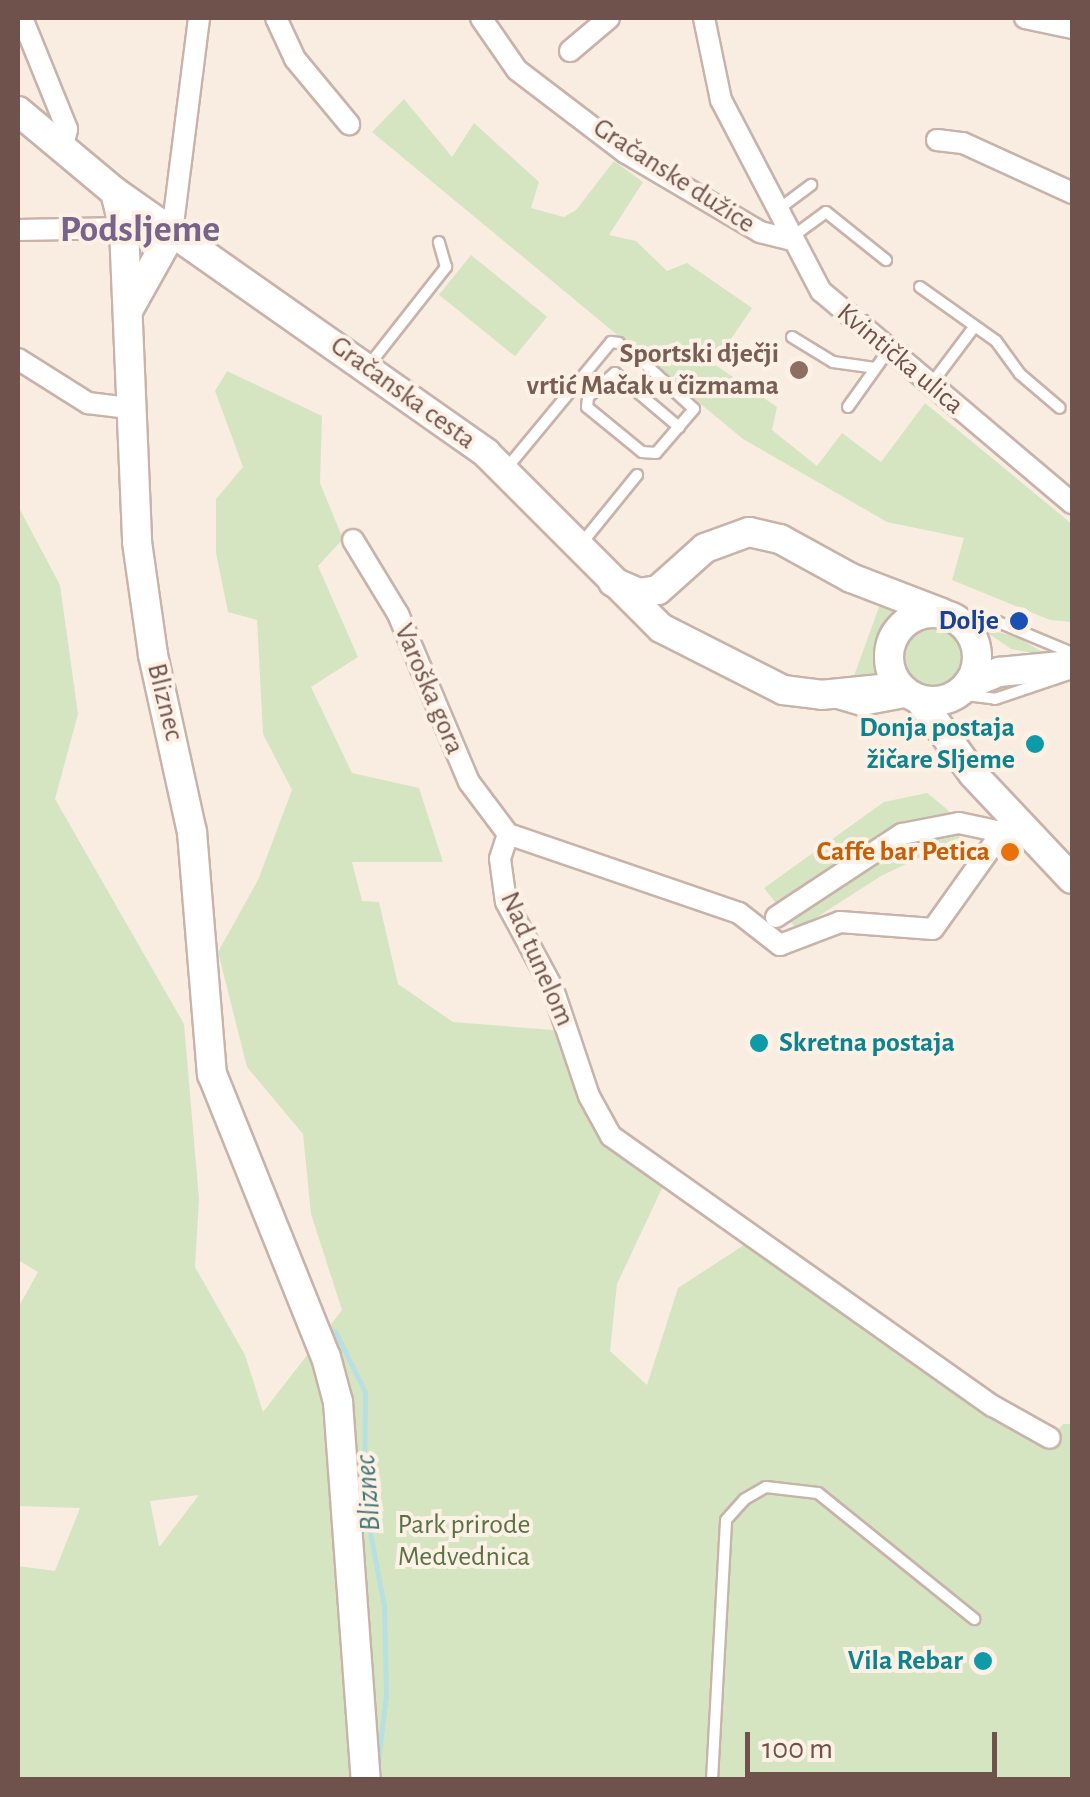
<!DOCTYPE html>
<html>
<head>
<meta charset="utf-8">
<style>
  body { margin:0 }
  #map { position:relative; width:1090px; height:1797px; overflow:hidden; background:#f9ede1; font-family:"Alegreya Sans",sans-serif }
  div>[style] { position:absolute }
  .green>* { inset:0; background:#d5e5c2; transform-origin:0 0 }
  .round { border-radius:50% }
  .stream>* { height:5px; margin:-2.5px; padding:0 2.5px; transform-origin:2.5px; border-radius:2.5px; background:#b8e0e0 }
  .roads { filter:drop-shadow(2px 0 #c8b3aa) drop-shadow(-2px 0 #c8b3aa) drop-shadow(0 2px #c8b3aa) drop-shadow(0 -2px #c8b3aa) }
  .lane>* { height:10px; margin:-5px; padding:0 5px; transform-origin:5px; border-radius:5px; background:#fff }
  .street>* { height:20px; margin:-10px; padding:0 10px; transform-origin:10px; border-radius:10px; background:#fff }
  .secondary>* { height:28px; margin:-14px; padding:0 14px; transform-origin:14px; border-radius:14px; background:#fff }
  .secondary>.ring { margin:-14px; padding:0; box-sizing:content-box; background:none; border:28px solid #fff; border-radius:50% }
  .dots>* { width:28px; height:28px; translate:-50% -50%; box-sizing:border-box; border:5px solid #fdf1e6; border-radius:50% }
  span { translate:-50% -50%; white-space:nowrap; text-align:center; line-height:1.15; -webkit-text-stroke:8px #fdf1e6; paint-order:stroke }
  .street-label { font-size:28px; color:#6e524b }
  .education-label { font-size:28px; color:#785e54; font-weight:700 }
  .right { translate:-100% -50%; text-align:right }
  .transit-label { font-size:28px; color:#164399; font-weight:700 }
  .culture-label { font-size:28px; color:#0d838f; font-weight:700 }
  .left { translate:0 -50%; text-align:left }
  .food-label { font-size:28px; color:#c56008; font-weight:700 }
  .park-label { font-size:28px; color:#587244 }
  .water-label { font-size:30px; color:#447779; font-style:italic }
  .district-label { font-size:38px; color:#78638b; font-weight:700 }
  .frame { position:absolute; inset:0; border:20px solid #6e524b; pointer-events:none }
  .scale { position:absolute; left:745px; top:1732px; width:252px; height:45px; box-sizing:border-box; border:5px solid #6e524b; border-top:0; padding-left:12px; font-size:30px; line-height:35px; white-space:nowrap; color:#6e524b; -webkit-text-stroke:8px #fdf1e6; paint-order:stroke }
</style>
</head>
<body>
<div id="map">
  <div class="green">
    <div style="clip-path:polygon(404px 99px,452px 157px,474px 123px,539px 182px,531px 208px,564px 217px,576px 210px,614px 161px,643px 182px,609px 235px,636px 241px,667px 271px,687px 263px,752px 308px,714px 364px,777px 407px,772px 430px,817px 466px,842px 433px,881px 462px,925px 403px,1072px 524px,1072px 622px,1050px 620px,952px 580px,964px 538px,887px 522px,743px 439px,372px 132px)"></div>
    <div style="left:471px;top:255px;width:98px;height:51px;rotate:39deg"></div>
    <div style="clip-path:polygon(evenodd,227px 371px,322px 416px,320px 483px,343px 539px,318px 566px,358px 657px,311px 687px,352px 773px,419px 788px,443px 862px,352px 862px,362px 901px,379px 902px,398px 984px,453px 1022px,565px 1031px,586px 1107px,617px 1153px,664px 1184px,617px 1284px,610px 1351px,647px 1385px,678px 1288px,747px 1243px,1044px 1446px,1063px 1424px,1072px 1424px,1072px 1779px,18px 1779px,18px 1566px,55px 1571px,80px 1508px,18px 1506px,18px 1308px,38px 1272px,18px 1260px,18px 506px,60px 585px,78px 714px,55px 799px,184px 1024px,199px 1199px,195px 1267px,245px 1355px,263px 1412px,342px 1310px,311px 1214px,303px 1134px,247px 1067px,218px 952px,258px 880px,292px 790px,263px 734px,257px 620px,228px 612px,216px 553px,216px 499px,243px 467px,215px 391px,227px 371px,199px 1495px,160px 1546px,159px 1546px,150px 1501px,199px 1495px)"></div>
    <div style="clip-path:polygon(883px 596px,912px 607px,884px 633px,882px 675px,851px 684px)"></div>
    <div class="round" style="left:902px;top:626px;width:62px;height:62px"></div>
    <div style="clip-path:polygon(979px 627px,1017px 637px,1049px 656px,1011px 649px)"></div>
    <div style="clip-path:polygon(927px 793px,948px 810px,960px 838px,881px 876px,797px 930px,764px 888px,884px 802px)"></div>
  </div>
  <div class="stream">
    <div style="left:335px;top:1331px;width:68px;rotate:63.8deg"></div>
    <div style="left:365px;top:1392px;width:109px;rotate:90.5deg"></div>
    <div style="left:364px;top:1501px;width:107px;rotate:79.2deg"></div>
    <div style="left:384px;top:1606px;width:89px;rotate:88.7deg"></div>
    <div style="left:386px;top:1695px;width:67px;rotate:96.8deg"></div>
  </div>
  <div class="roads">
    <div class="lane">
      <div style="left:776px;top:211px;width:44px;rotate:-36.6deg"></div>
      <div style="left:792px;top:237px;width:42px;rotate:-36.3deg"></div>
      <div style="left:826px;top:212px;width:77px;rotate:38.7deg"></div>
      <div style="left:920px;top:287px;width:93px;rotate:35.4deg"></div>
      <div style="left:996px;top:341px;width:41px;rotate:54deg"></div>
      <div style="left:1020px;top:374px;width:52px;rotate:40.4deg"></div>
      <div style="left:792px;top:337px;width:48px;rotate:31.4deg"></div>
      <div style="left:833px;top:362px;width:42px;rotate:8.1deg"></div>
      <div style="left:643px;top:362px;width:69px;rotate:42.7deg"></div>
      <div style="left:694px;top:409px;width:58px;rotate:130.8deg"></div>
      <div style="left:656px;top:453px;width:14px;rotate:-176deg"></div>
      <div style="left:642px;top:452px;width:71px;rotate:-140.7deg"></div>
      <div style="left:587px;top:407px;width:10px;rotate:-84deg"></div>
      <div style="left:588px;top:397px;width:36px;rotate:-42deg"></div>
      <div style="left:615px;top:373px;width:84px;rotate:40.2deg"></div>
      <div style="left:369px;top:365px;width:125px;rotate:-51.8deg"></div>
      <div style="left:446px;top:267px;width:26px;rotate:-106deg"></div>
      <div style="left:932px;top:383px;width:71px;rotate:-53deg"></div>
      <div style="left:848px;top:407px;width:69px;rotate:-54.5deg"></div>
      <div style="left:506px;top:469px;width:165px;rotate:-50.4deg"></div>
      <div style="left:611px;top:342px;width:8px;rotate:7deg"></div>
      <div style="left:581px;top:544px;width:89px;rotate:-50.9deg"></div>
      <div style="left:953px;top:617px;width:45px;rotate:6.3deg"></div>
      <div style="left:998px;top:622px;width:80px;rotate:22.7deg"></div>
      <div style="left:957px;top:694px;width:38px;rotate:7deg"></div>
      <div style="left:995px;top:699px;width:75px;rotate:-18.7deg"></div>
      <div style="left:830px;top:701px;width:33px;rotate:16deg"></div>
      <div style="left:862px;top:710px;width:54px;rotate:-10.7deg"></div>
      <div style="left:712px;top:1780px;width:260px;rotate:-86.9deg"></div>
      <div style="left:726px;top:1520px;width:28px;rotate:-48deg"></div>
      <div style="left:745px;top:1499px;width:24px;rotate:-30deg"></div>
      <div style="left:766px;top:1487px;width:52px;rotate:6.6deg"></div>
      <div style="left:818px;top:1493px;width:201px;rotate:38.9deg"></div>
    </div>
    <div class="street">
      <div style="left:22px;top:18px;width:120px;rotate:67.9deg"></div>
      <div style="left:67px;top:129px;width:22px;rotate:103deg"></div>
      <div style="left:276px;top:18px;width:45px;rotate:65.1deg"></div>
      <div style="left:295px;top:59px;width:85px;rotate:50.3deg"></div>
      <div style="left:481px;top:18px;width:63px;rotate:55.3deg"></div>
      <div style="left:517px;top:70px;width:137px;rotate:37.3deg"></div>
      <div style="left:626px;top:153px;width:156px;rotate:30.5deg"></div>
      <div style="left:760px;top:232px;width:30px;rotate:14deg"></div>
      <div style="left:704px;top:18px;width:84px;rotate:78.3deg"></div>
      <div style="left:721px;top:100px;width:216px;rotate:62.4deg"></div>
      <div style="left:821px;top:291px;width:329px;rotate:40.2deg"></div>
      <div style="left:1025px;top:18px;width:48px;rotate:12deg"></div>
      <div style="left:570px;top:51px;width:51px;rotate:-40.2deg"></div>
      <div style="left:937px;top:140px;width:26px;rotate:7deg"></div>
      <div style="left:963px;top:143px;width:120px;rotate:24.6deg"></div>
      <div style="left:18px;top:230px;width:106px;rotate:-1.1deg"></div>
      <div style="left:172px;top:232px;width:216px;rotate:-82.8deg"></div>
      <div style="left:18px;top:359px;width:83px;rotate:32.2deg"></div>
      <div style="left:88px;top:403px;width:41px;rotate:7deg"></div>
      <div style="left:353px;top:540px;width:87px;rotate:58.7deg"></div>
      <div style="left:398px;top:614px;width:182px;rotate:67.1deg"></div>
      <div style="left:469px;top:782px;width:65px;rotate:53.1deg"></div>
      <div style="left:508px;top:834px;width:244px;rotate:18.9deg"></div>
      <div style="left:739px;top:913px;width:52px;rotate:38deg"></div>
      <div style="left:780px;top:945px;width:64px;rotate:-21deg"></div>
      <div style="left:840px;top:922px;width:93px;rotate:4.3deg"></div>
      <div style="left:933px;top:929px;width:107px;rotate:-54.5deg"></div>
      <div style="left:995px;top:842px;width:29px;rotate:-41deg"></div>
      <div style="left:508px;top:834px;width:26px;rotate:108deg"></div>
      <div style="left:500px;top:859px;width:43px;rotate:82.1deg"></div>
      <div style="left:506px;top:902px;width:99px;rotate:61.6deg"></div>
      <div style="left:553px;top:989px;width:113px;rotate:71.4deg"></div>
      <div style="left:589px;top:1096px;width:46px;rotate:61.2deg"></div>
      <div style="left:611px;top:1136px;width:468px;rotate:35.3deg"></div>
      <div style="left:993px;top:1406px;width:65px;rotate:29.3deg"></div>
      <div style="left:776px;top:917px;width:151px;rotate:-33.4deg"></div>
      <div style="left:902px;top:834px;width:58px;rotate:-10.9deg"></div>
      <div style="left:959px;top:823px;width:48px;rotate:12deg"></div>
    </div>
    <div class="secondary">
      <div style="left:18px;top:111px;width:126px;rotate:39.9deg"></div>
      <div style="left:115px;top:192px;width:454px;rotate:35.1deg"></div>
      <div style="left:486px;top:453px;width:247px;rotate:45deg"></div>
      <div style="left:661px;top:628px;width:137px;rotate:26.9deg"></div>
      <div style="left:783px;top:690px;width:38px;rotate:7deg"></div>
      <div style="left:821px;top:695px;width:80px;rotate:-5.7deg"></div>
      <div style="left:115px;top:192px;width:37px;rotate:76deg"></div>
      <div style="left:124px;top:228px;width:314px;rotate:87.6deg"></div>
      <div style="left:137px;top:542px;width:114px;rotate:81.9deg"></div>
      <div style="left:153px;top:655px;width:181px;rotate:77.6deg"></div>
      <div style="left:192px;top:832px;width:243px;rotate:85.3deg"></div>
      <div style="left:212px;top:1074px;width:305px;rotate:68.1deg"></div>
      <div style="left:326px;top:1357px;width:47px;rotate:75.1deg"></div>
      <div style="left:338px;top:1402px;width:379px;rotate:85.8deg"></div>
      <div style="left:129px;top:309px;width:88px;rotate:-60.8deg"></div>
      <div style="left:613px;top:582px;width:28px;rotate:23deg"></div>
      <div style="left:639px;top:593px;width:19px;rotate:-9deg"></div>
      <div style="left:658px;top:590px;width:63px;rotate:-41.8deg"></div>
      <div style="left:705px;top:548px;width:47px;rotate:-20deg"></div>
      <div style="left:749px;top:532px;width:32px;rotate:13deg"></div>
      <div style="left:780px;top:539px;width:81px;rotate:28.8deg"></div>
      <div style="left:851px;top:578px;width:97px;rotate:21deg"></div>
      <div class="ring" style="left:889px;top:613px;width:60px;height:60px"></div>
      <div style="left:967px;top:685px;width:35px;rotate:-22deg"></div>
      <div style="left:999px;top:672px;width:73px;rotate:-5.5deg"></div>
      <div style="left:919px;top:699px;width:92px;rotate:54.2deg"></div>
      <div style="left:973px;top:774px;width:144px;rotate:46.7deg"></div>
    </div>
  </div>
  <div class="dots">
    <div style="left:799px;top:370px;background:#8d6e63"></div>
    <div style="left:1019px;top:621px;background:#1a4fb4"></div>
    <div style="left:1035px;top:744px;background:#0f9aa8"></div>
    <div style="left:1010px;top:852px;background:#e8710a"></div>
    <div style="left:759px;top:1043px;background:#0f9aa8"></div>
    <div style="left:983px;top:1661px;background:#0f9aa8"></div>
  </div>
  <div class="street-label">
    <span style="left:674px;top:176px;rotate:33deg">Gračanske dužice</span>
    <span style="left:900px;top:359px;rotate:40deg">Kvintička ulica</span>
    <span style="left:403px;top:393px;rotate:36deg">Gračanska cesta</span>
    <span style="left:429px;top:689px;rotate:67deg">Varoška gora</span>
    <span style="left:165px;top:702px;rotate:76deg">Bliznec</span>
    <span style="left:537px;top:959px;rotate:66deg">Nad tunelom</span>
  </div>
  <div class="education-label">
    <span class="right" style="left:779px;top:370px">Sportski dječji<br>vrtić Mačak u čizmama</span>
  </div>
  <div class="transit-label">
    <span class="right" style="left:999px;top:621px">Dolje</span>
  </div>
  <div class="culture-label">
    <span class="right" style="left:1015px;top:744px">Donja postaja<br>žičare Sljeme</span>
    <span class="left" style="left:779px;top:1043px">Skretna postaja</span>
    <span class="right" style="left:963px;top:1661px">Vila Rebar</span>
  </div>
  <div class="food-label">
    <span class="right" style="left:990px;top:852px">Caffe bar Petica</span>
  </div>
  <div class="park-label">
    <span style="left:464px;top:1541px">Park prirode<br>Medvednica</span>
  </div>
  <div class="water-label">
    <span style="left:368px;top:1493px;rotate:-94deg">Bliznec</span>
  </div>
  <div class="district-label">
    <span style="left:140px;top:231px">Podsljeme</span>
  </div>
  <div class="frame"></div>
  <div class="scale">100 m</div>
</div>
</body>
</html>
